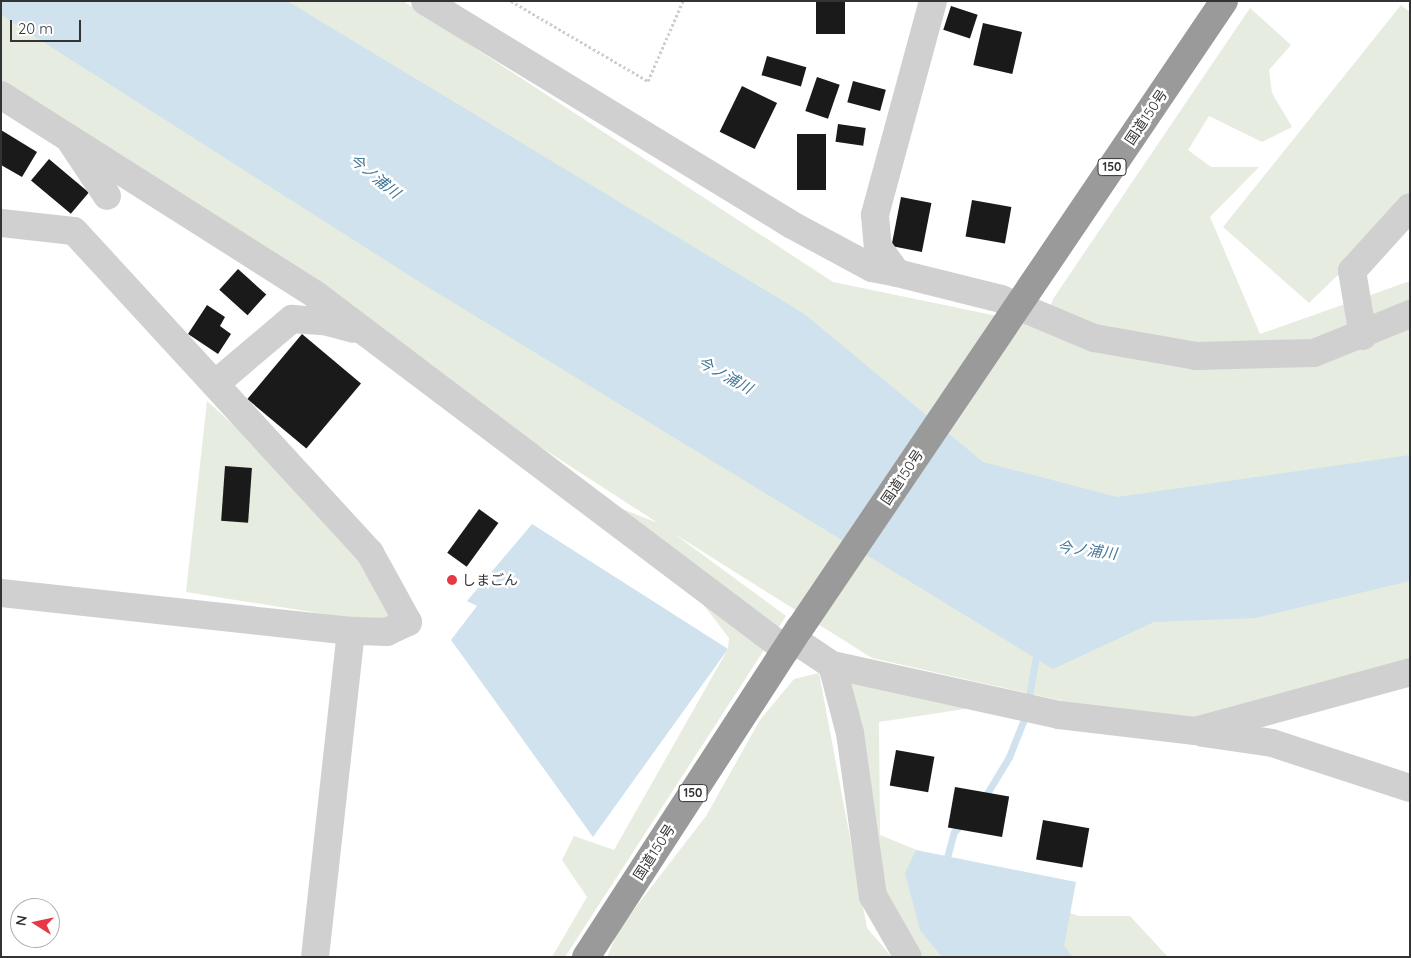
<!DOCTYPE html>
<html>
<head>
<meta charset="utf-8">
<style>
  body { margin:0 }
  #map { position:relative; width:1411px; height:958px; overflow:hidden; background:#fff; font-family:Quicksand,"Noto Sans JP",sans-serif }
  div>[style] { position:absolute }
  .green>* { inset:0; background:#e6ecdf }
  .water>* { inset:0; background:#cfe2ee }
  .stream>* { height:7px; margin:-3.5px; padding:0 3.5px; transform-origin:3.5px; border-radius:3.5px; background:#cfe2ee }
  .building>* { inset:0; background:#1a1a1a; transform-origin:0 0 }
  .path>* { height:3px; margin-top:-1.5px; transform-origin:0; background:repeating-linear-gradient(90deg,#cdcdcd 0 2.5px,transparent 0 5px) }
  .street>* { height:28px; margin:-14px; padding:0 14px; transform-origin:14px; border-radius:14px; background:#d0d0d0 }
  .highway>* { height:28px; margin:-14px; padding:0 14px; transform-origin:14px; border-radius:14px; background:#9a9a9a }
  .dots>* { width:14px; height:14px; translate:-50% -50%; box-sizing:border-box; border:2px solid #fff; border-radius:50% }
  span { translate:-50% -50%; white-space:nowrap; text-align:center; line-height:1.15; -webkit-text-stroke:5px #fff; paint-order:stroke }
  .shield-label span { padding:1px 4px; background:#fff; border:1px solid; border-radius:4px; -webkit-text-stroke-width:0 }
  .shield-label { font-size:12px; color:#333; font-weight:700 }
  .street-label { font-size:14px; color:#333 }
  .poi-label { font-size:14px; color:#333 }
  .left { translate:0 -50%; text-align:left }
  .water-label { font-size:15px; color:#3f7597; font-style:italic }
  .frame { position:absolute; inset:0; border:2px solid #333; pointer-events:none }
  .north { position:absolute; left:10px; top:898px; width:50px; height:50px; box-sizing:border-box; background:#fff; border:1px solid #adadad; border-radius:50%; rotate:280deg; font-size:14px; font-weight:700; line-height:20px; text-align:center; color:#333 }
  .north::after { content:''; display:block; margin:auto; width:18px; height:22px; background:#e63946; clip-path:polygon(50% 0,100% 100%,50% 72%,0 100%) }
  .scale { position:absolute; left:10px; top:20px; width:71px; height:22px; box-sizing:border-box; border:2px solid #333; border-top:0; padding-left:6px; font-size:15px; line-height:18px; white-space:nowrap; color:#333; -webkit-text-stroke:4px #fff; paint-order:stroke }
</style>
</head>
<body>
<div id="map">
  <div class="green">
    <div style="clip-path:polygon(1px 1px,403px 1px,833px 282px,1060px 329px,1046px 319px,1053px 299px,1250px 8px,1291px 45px,1269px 70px,1272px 93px,1292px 127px,1262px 142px,1209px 116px,1188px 150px,1211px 167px,1259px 167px,1210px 217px,1260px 334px,1410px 281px,1410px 661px,1195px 731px,872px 658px,673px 533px,786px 616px,565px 957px,552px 957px,587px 897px,562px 860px,574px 836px,614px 850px,728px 649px,729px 638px,670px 561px,579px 492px,658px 523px,1px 98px)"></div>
    <div style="clip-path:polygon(1401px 5px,1410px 12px,1410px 205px,1309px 303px,1223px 227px)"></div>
    <div style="clip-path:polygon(207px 401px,346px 527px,399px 626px,186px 592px)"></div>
    <div style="clip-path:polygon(819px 673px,867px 928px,892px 957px,607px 957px,619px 929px,706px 816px,760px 720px,794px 679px)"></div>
    <div style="clip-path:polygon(855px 677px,1004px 703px,879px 722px,880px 835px,1078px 916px,1130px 916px,1168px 957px,918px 957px,878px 887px,847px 688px)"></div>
  </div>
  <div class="water">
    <div style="clip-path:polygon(1px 1px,287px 1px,803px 313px,983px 462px,1117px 497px,1410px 455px,1410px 581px,1255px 618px,1154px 622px,1053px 669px,418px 281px,1px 15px)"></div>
    <div style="clip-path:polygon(532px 524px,728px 649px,593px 837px,451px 640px,477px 606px,467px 601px)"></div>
    <div style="clip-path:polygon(916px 850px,1076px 882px,1064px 946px,1073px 957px,942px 957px,920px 930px,905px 873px)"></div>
  </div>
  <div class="stream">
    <div style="left:1028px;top:703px;width:54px;rotate:-80.4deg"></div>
    <div style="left:983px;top:800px;width:50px;rotate:-58.8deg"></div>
    <div style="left:1009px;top:757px;width:46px;rotate:-68.4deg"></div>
    <div style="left:945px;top:865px;width:34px;rotate:-75deg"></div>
    <div style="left:954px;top:832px;width:13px;rotate:-45deg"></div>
  </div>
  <div class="building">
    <div style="left:816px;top:1px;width:29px;height:33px"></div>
    <div style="left:951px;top:6px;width:28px;height:25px;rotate:18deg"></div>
    <div style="left:983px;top:23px;width:40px;height:43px;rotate:13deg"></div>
    <div style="left:767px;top:56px;width:41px;height:20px;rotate:16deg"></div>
    <div style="left:817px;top:77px;width:24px;height:36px;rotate:19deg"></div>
    <div style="left:853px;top:81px;width:34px;height:22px;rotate:15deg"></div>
    <div style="left:742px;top:86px;width:39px;height:51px;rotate:26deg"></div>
    <div style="left:838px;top:124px;width:28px;height:18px;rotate:8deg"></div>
    <div style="clip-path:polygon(1px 130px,37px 152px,22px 177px,1px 165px)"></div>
    <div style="left:797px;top:134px;width:29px;height:56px"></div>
    <div style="left:49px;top:159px;width:52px;height:28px;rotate:40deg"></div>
    <div style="left:901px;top:197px;width:31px;height:50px;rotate:11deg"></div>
    <div style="left:972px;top:200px;width:40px;height:37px;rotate:10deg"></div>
    <div style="left:238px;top:269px;width:38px;height:28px;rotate:42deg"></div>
    <div style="clip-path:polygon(207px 305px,225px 317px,220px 326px,231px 334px,218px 354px,188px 334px)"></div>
    <div style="left:302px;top:334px;width:77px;height:85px;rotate:40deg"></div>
    <div style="left:225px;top:466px;width:27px;height:55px;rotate:4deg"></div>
    <div style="left:479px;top:509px;width:24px;height:54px;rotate:36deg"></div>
    <div style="left:896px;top:750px;width:39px;height:36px;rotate:10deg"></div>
    <div style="left:955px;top:787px;width:55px;height:41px;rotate:10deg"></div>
    <div style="left:1043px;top:820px;width:47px;height:40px;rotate:10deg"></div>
  </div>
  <div class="path">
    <div style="left:511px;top:1px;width:159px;rotate:30.3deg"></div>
    <div style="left:648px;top:81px;width:87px;rotate:-66.4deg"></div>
  </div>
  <div class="street">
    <div style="left:425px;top:1px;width:430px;rotate:31.4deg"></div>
    <div style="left:792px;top:225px;width:91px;rotate:28.3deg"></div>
    <div style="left:872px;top:268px;width:25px;rotate:11deg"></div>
    <div style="left:933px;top:1px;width:222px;rotate:105.2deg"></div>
    <div style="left:875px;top:215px;width:32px;rotate:85deg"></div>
    <div style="left:878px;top:247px;width:32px;rotate:54deg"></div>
    <div style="left:897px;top:273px;width:107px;rotate:14deg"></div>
    <div style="left:1001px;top:299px;width:101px;rotate:22.8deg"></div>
    <div style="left:1094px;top:338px;width:104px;rotate:10deg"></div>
    <div style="left:1196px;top:356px;width:118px;rotate:-1.5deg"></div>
    <div style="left:1314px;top:353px;width:104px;rotate:-22.1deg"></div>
    <div style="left:1px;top:95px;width:373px;rotate:32.4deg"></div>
    <div style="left:316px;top:295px;width:589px;rotate:37.06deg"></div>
    <div style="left:70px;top:140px;width:67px;rotate:56.5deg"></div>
    <div style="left:1px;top:223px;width:73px;rotate:6.3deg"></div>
    <div style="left:74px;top:231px;width:437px;rotate:47.4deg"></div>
    <div style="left:370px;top:553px;width:79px;rotate:61.2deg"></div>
    <div style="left:408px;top:622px;width:23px;rotate:155deg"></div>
    <div style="left:387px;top:632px;width:36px;rotate:-178deg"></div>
    <div style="left:351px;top:631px;width:352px;rotate:-173.8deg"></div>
    <div style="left:1363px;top:336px;width:66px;rotate:-99.6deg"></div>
    <div style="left:1352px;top:271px;width:86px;rotate:-47.8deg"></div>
    <div style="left:215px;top:384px;width:101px;rotate:-40.2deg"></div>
    <div style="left:292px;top:319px;width:32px;rotate:4deg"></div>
    <div style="left:324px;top:321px;width:30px;rotate:15deg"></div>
    <div style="left:793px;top:639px;width:47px;rotate:33.7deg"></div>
    <div style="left:832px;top:665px;width:232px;rotate:12.4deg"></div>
    <div style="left:1059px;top:715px;width:137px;rotate:6.7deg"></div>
    <div style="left:1195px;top:731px;width:223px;rotate:-15.3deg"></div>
    <div style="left:832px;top:665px;width:70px;rotate:75.2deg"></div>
    <div style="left:850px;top:733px;width:165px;rotate:82deg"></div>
    <div style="left:873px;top:896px;width:70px;rotate:60.2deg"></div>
    <div style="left:1203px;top:733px;width:70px;rotate:8.2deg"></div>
    <div style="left:1272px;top:743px;width:145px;rotate:18.1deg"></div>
    <div style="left:315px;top:957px;width:328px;rotate:-83.7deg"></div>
  </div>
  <div class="highway">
    <div style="left:586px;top:957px;width:392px;rotate:-57deg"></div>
    <div style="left:800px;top:628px;width:757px;rotate:-55.93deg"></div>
  </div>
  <div class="dots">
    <div style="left:452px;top:580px;background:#e63946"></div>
  </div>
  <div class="shield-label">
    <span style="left:1112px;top:167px">150</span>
    <span style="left:693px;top:793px">150</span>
  </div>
  <div class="street-label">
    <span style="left:1146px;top:117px;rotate:-56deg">国道150号</span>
    <span style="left:902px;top:477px;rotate:-56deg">国道150号</span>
    <span style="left:654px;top:852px;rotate:-57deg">国道150号</span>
  </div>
  <div class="poi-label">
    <span class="left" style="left:462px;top:580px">しまごん</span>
  </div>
  <div class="water-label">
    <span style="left:375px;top:176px;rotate:39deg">今ノ浦川</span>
    <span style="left:725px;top:375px;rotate:29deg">今ノ浦川</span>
    <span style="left:1087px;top:550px;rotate:7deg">今ノ浦川</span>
  </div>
  <div class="frame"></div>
  <div class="north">N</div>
  <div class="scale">20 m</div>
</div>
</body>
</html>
